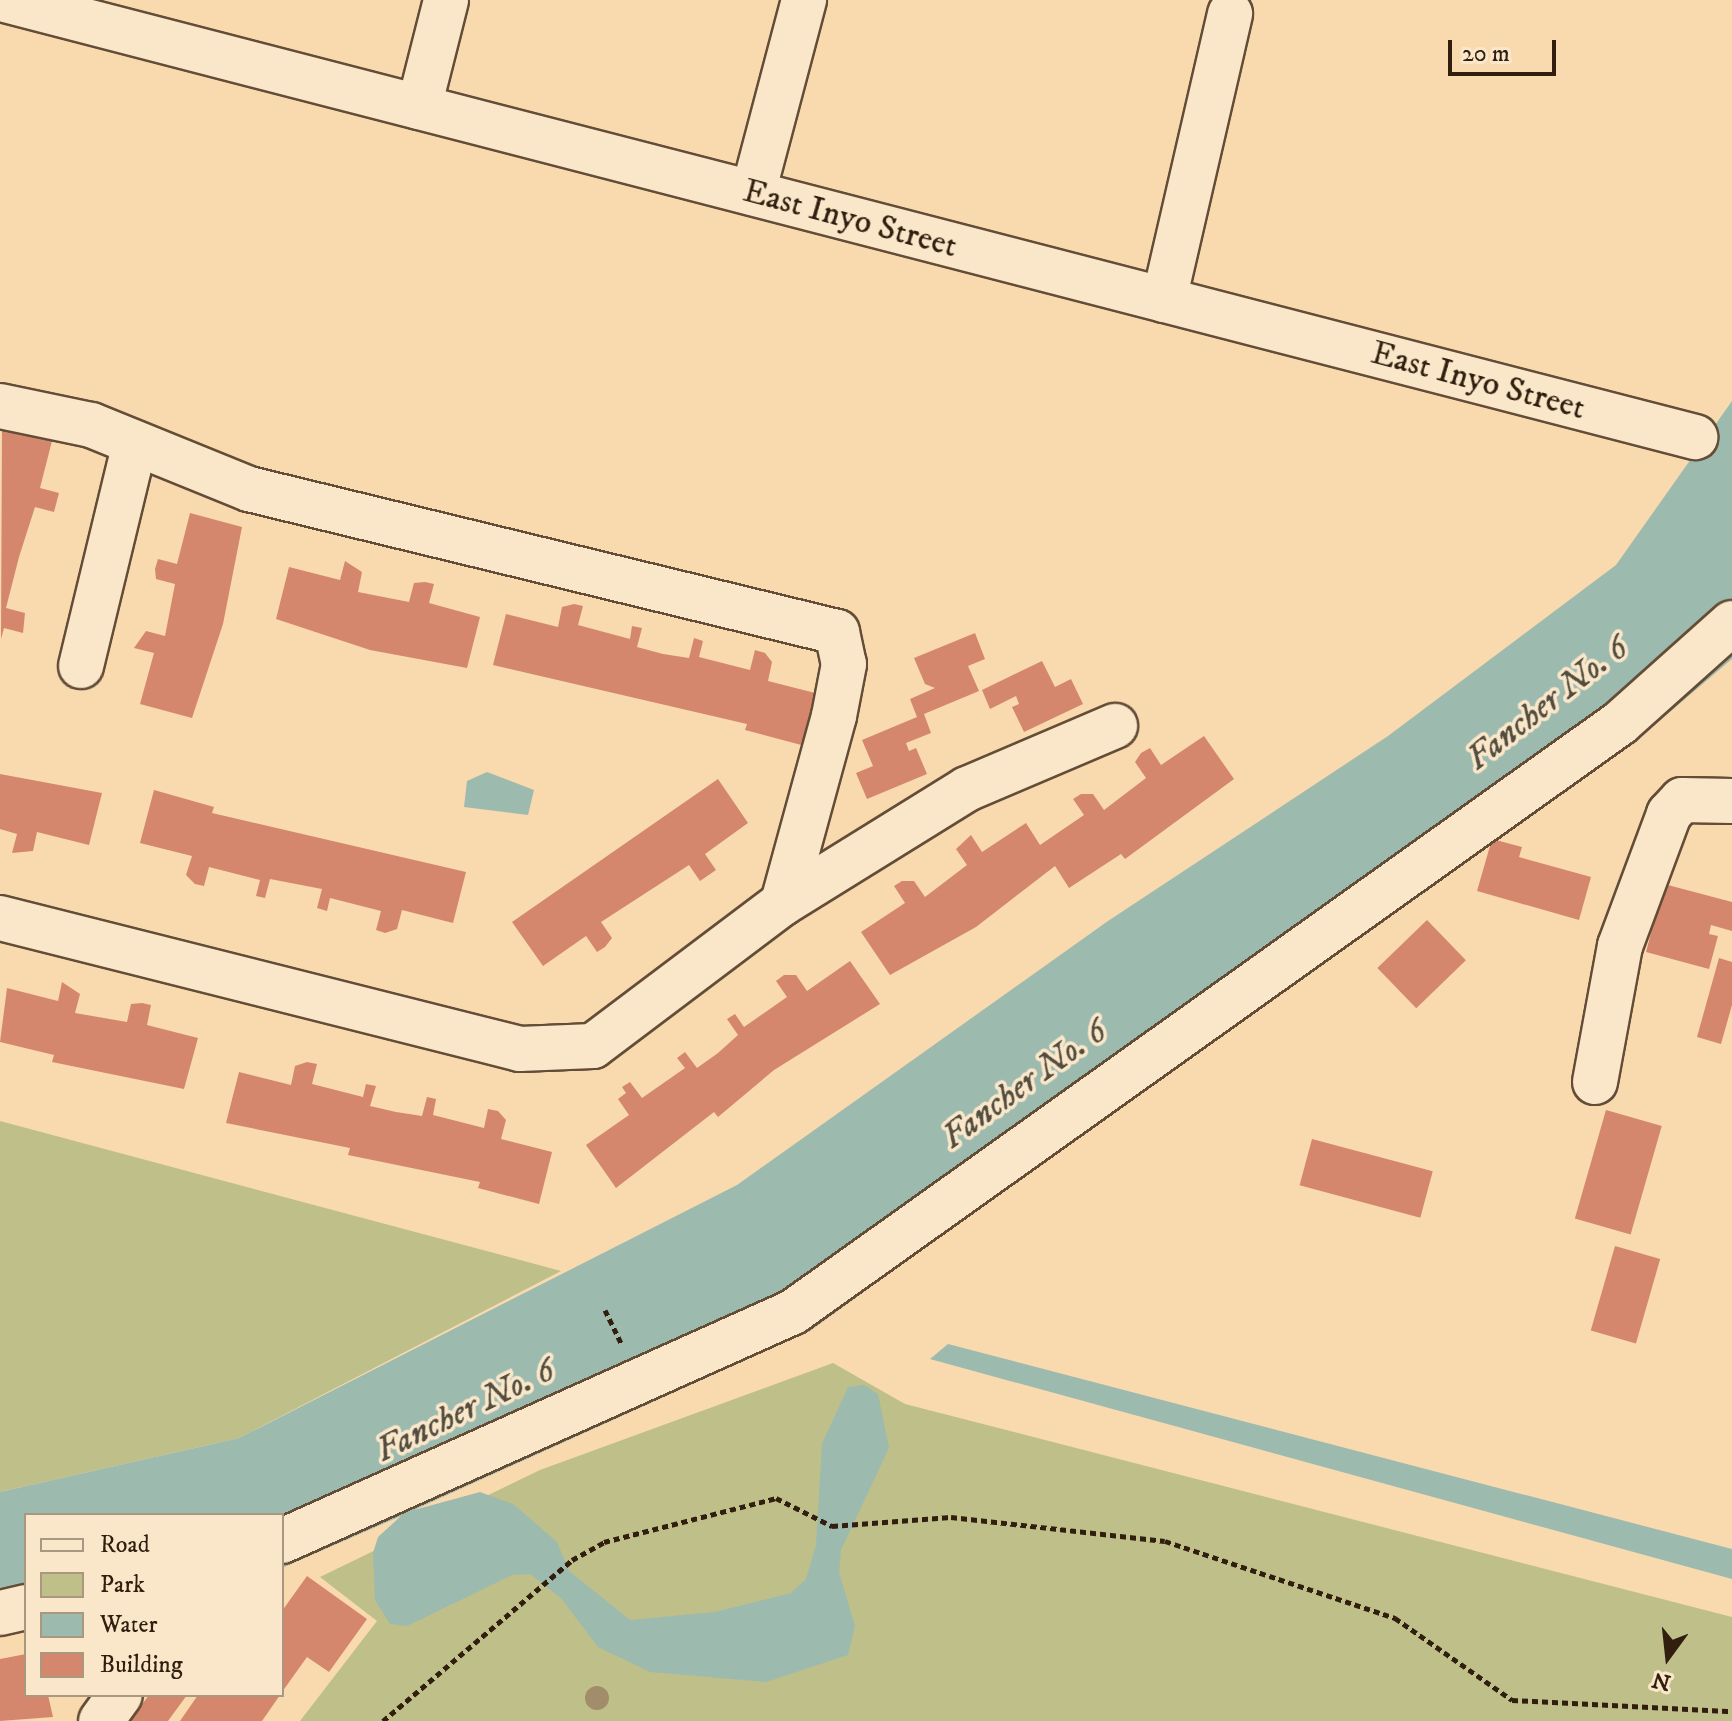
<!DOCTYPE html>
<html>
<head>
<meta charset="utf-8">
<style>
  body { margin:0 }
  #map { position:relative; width:1732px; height:1721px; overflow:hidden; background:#f8daae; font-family:"IM FELL DW Pica",serif }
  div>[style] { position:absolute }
  .green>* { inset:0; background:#bebf89 }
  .water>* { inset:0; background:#9dbaaf }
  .building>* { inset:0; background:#d4876d; transform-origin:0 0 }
  .path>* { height:5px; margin-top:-2.5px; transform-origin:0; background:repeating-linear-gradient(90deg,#321e0f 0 6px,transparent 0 10px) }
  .roads { filter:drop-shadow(2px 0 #644d37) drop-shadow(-2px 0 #644d37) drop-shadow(0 2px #644d37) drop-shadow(0 -2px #644d37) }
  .minor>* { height:44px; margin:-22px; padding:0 22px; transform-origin:22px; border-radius:22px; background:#fae7ca }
  .trees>* { width:24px; height:24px; margin:-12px; border-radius:50%; background:#a28d6b }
  span { translate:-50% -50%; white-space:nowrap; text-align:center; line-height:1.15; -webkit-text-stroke:7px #fae7ca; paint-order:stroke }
  .street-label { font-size:34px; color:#321e0f }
  .water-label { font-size:36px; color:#524d3f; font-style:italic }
  .legend { position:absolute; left:24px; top:1513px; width:260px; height:184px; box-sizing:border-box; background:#fae7ca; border:2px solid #aa977f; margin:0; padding:10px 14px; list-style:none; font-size:24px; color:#321e0f }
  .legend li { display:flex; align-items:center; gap:16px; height:40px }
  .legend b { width:40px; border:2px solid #aa977f }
  .north { position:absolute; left:1628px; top:1617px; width:80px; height:80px; -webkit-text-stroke:6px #fae7ca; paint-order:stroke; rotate:195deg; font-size:22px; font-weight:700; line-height:32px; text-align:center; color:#321e0f }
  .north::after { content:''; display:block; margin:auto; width:28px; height:36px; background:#321e0f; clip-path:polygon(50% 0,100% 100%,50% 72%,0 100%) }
  .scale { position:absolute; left:1448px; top:40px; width:108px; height:36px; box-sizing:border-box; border:4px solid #321e0f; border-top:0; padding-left:10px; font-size:24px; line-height:28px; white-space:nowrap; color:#321e0f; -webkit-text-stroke:6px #fae7ca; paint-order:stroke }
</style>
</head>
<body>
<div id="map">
  <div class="green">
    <div style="clip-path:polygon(0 1121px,561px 1271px,239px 1438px,0 1492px)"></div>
    <div style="clip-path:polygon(833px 1363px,905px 1404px,1732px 1617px,1732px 1721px,300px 1721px,377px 1621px,320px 1577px,540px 1470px)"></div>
  </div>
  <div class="water">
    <div style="clip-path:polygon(1732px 401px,1732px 659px,1645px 733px,1562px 784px,810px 1331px,414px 1510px,480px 1492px,513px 1504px,557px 1542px,569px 1571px,630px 1620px,715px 1612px,791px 1593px,806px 1579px,816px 1545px,822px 1444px,848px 1387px,864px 1385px,878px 1394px,889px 1448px,841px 1550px,839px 1572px,855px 1626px,848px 1655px,766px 1682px,650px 1672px,598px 1647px,561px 1598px,530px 1574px,512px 1575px,407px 1626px,390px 1624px,375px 1600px,373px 1553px,378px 1537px,401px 1516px,282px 1568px,282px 1515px,26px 1515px,26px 1625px,0 1631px,0 1492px,239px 1438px,737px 1185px,1108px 921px,1388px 736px,1616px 565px)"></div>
    <div style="clip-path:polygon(487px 772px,534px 790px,528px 815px,464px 807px,467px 781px)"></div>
    <div style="clip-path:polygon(948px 1344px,1732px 1549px,1732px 1579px,930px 1359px)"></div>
  </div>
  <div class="building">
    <div style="clip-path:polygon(2px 423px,53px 437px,40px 488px,59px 493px,54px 512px,35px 507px,19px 557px,6px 608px,25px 613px,23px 633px,4px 628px,1px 639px)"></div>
    <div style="clip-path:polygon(190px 513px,242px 527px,223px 624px,192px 718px,140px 704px,154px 653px,134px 648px,146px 631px,165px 636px,175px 584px,156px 579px,155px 569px,158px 559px,177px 564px)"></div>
    <div style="clip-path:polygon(345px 561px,362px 572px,358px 592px,409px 602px,414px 583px,425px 582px,434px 584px,429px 603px,480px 617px,467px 668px,370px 650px,276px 619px,289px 567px,340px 580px)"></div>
    <div style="clip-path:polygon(574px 604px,583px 606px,578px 625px,630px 639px,632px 626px,642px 628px,637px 647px,663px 654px,689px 658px,694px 638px,703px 641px,699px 657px,750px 670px,755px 650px,765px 653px,772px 662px,768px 681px,819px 694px,805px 746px,745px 730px,747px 724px,493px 665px,506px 614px,558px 627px,562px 607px)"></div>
    <div style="clip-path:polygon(975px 633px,985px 659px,968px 666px,979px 691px,924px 714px,931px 733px,906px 743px,909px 751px,916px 748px,927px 774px,867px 799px,856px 773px,873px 766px,862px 740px,917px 717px,910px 699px,935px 688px,925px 684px,914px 658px)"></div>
    <div style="clip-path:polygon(1042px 661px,1055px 687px,1071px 679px,1083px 704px,1024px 732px,1012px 707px,1019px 704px,1016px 696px,990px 709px,982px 690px)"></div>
    <div style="clip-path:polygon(1204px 736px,1234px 779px,1125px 859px,1121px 854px,1069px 888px,1055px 866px,976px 927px,890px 975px,861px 932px,905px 903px,894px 886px,902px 881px,914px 881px,925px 897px,967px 865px,956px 849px,971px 835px,982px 852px,1026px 823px,1040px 845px,1084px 815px,1073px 799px,1081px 794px,1093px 794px,1104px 810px,1146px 778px,1135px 762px,1141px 753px,1150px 748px,1161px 765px)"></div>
    <div style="clip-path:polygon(0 774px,102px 793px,89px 845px,37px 832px,33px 851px,12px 853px,17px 834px,0 829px)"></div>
    <div style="clip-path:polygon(718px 779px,748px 823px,705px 854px,716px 870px,700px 881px,689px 865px,601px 922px,612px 938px,605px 947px,597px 952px,586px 936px,543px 966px,512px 922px)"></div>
    <div style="clip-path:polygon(154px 790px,214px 807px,212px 813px,466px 872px,453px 923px,402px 910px,397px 929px,385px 933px,376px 930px,381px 911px,330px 898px,327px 911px,317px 908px,322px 889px,270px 879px,265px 898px,256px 896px,260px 880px,209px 867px,204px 886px,195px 884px,186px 875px,192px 856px,140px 843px)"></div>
    <div style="clip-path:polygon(1492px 839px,1522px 847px,1519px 857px,1591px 877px,1579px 920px,1477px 891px)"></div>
    <div style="clip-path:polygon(1664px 884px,1732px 902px,1732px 931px,1711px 925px,1709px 934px,1718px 936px,1709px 969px,1646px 952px)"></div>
    <div style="left:1427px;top:920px;width:56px;height:69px;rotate:46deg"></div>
    <div style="clip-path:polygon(1719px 958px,1732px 962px,1732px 1005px,1721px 1044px,1697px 1037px)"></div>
    <div style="clip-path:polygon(850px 961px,880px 1004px,774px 1070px,718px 1117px,714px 1112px,616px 1188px,586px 1145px,629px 1115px,618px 1099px,626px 1093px,622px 1087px,630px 1082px,642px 1098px,685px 1068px,677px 1058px,685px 1052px,697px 1068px,718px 1053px,738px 1035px,727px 1019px,735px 1014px,744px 1027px,787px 997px,776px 981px,784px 975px,796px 975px,807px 991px)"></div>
    <div style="clip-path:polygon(62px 982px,80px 994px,75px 1013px,127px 1022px,131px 1004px,142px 1003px,151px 1005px,147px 1025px,198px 1038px,184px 1089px,52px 1062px,54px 1055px,0 1042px,7px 988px,58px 1001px)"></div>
    <div style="clip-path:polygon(307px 1062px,317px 1064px,312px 1084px,363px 1097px,366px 1084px,376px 1086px,370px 1106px,396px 1112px,422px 1116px,427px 1097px,436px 1099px,433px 1115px,484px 1128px,488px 1109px,498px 1111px,506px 1120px,501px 1139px,552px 1152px,539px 1204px,478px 1188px,480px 1182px,348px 1155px,350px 1148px,226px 1123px,239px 1072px,291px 1085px,295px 1066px)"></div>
    <div style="left:1606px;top:1110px;width:58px;height:113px;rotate:16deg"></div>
    <div style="left:1312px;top:1139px;width:125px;height:48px;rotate:15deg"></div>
    <div style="left:1615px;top:1246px;width:47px;height:88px;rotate:16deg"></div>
    <div style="clip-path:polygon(307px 1576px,367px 1619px,329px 1672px,307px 1657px,282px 1692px,282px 1611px)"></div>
    <div style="clip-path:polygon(26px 1654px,26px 1695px,48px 1695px,53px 1717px,0 1721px,0 1659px)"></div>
    <div style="clip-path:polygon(149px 1695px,187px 1695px,168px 1721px,130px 1721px)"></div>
    <div style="clip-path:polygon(198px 1695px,280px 1695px,262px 1721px,180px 1721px)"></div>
  </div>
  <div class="path">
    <div style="left:605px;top:1310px;width:39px;rotate:64deg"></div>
    <div style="left:383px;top:1721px;width:248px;rotate:-40.4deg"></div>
    <div style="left:572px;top:1560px;width:37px;rotate:-29deg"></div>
    <div style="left:604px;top:1542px;width:178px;rotate:-14.3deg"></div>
    <div style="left:776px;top:1498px;width:63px;rotate:26.6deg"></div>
    <div style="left:832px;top:1526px;width:119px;rotate:-4.3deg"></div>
    <div style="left:951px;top:1517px;width:215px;rotate:6.4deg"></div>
    <div style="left:1165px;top:1541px;width:243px;rotate:18.5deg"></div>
    <div style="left:1395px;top:1618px;width:143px;rotate:35deg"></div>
    <div style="left:1512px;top:1700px;width:220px;rotate:2.9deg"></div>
  </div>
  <div class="roads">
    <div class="minor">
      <div style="left:5px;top:0;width:1746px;rotate:14.5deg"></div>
      <div style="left:419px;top:107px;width:110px;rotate:-75.8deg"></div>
      <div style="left:753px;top:193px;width:200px;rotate:-75.2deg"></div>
      <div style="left:1164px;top:300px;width:294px;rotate:-77deg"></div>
      <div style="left:0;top:406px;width:93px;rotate:11.8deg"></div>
      <div style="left:91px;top:425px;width:170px;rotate:22.1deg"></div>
      <div style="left:249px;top:489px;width:605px;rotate:13.67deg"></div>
      <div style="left:837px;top:632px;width:33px;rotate:78deg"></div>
      <div style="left:844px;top:664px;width:53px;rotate:100.9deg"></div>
      <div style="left:834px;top:716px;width:194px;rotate:105.3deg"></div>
      <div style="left:81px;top:666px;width:229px;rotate:-76.4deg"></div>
      <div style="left:0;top:918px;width:536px;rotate:14.14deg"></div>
      <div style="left:520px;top:1049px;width:73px;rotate:-2.4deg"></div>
      <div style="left:593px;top:1046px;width:238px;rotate:-37deg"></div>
      <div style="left:783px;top:903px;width:216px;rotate:-31.8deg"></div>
      <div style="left:967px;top:789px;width:161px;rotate:-23.1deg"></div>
      <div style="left:1595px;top:1082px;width:138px;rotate:-79.6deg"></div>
      <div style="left:1620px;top:946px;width:141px;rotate:-69.6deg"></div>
      <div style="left:1669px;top:814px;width:19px;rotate:-47deg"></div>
      <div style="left:1682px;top:800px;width:50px;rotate:1.1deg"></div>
      <div style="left:282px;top:1541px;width:560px;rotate:-24.14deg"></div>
      <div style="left:793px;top:1312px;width:1015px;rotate:-35.46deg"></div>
      <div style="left:1620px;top:723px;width:150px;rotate:-41.8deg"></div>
      <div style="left:0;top:1613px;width:27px;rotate:-13deg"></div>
      <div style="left:101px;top:1721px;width:32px;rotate:-54deg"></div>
    </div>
  </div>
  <div class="trees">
    <div style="left:597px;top:1698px"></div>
  </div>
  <div class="street-label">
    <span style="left:850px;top:219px;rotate:15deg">East Inyo Street</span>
    <span style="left:1478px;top:381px;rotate:15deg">East Inyo Street</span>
  </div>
  <div class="water-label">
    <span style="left:1547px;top:703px;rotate:-38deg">Fancher No. 6</span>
    <span style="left:1024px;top:1084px;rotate:-36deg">Fancher No. 6</span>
    <span style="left:465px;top:1410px;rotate:-26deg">Fancher No. 6</span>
  </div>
  <ul class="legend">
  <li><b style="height:10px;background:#fae7ca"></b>Road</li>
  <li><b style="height:22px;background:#bebf89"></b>Park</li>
  <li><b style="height:22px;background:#9dbaaf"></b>Water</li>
  <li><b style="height:22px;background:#d4876d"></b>Building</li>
  </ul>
  <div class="north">N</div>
  <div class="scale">20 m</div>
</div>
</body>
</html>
